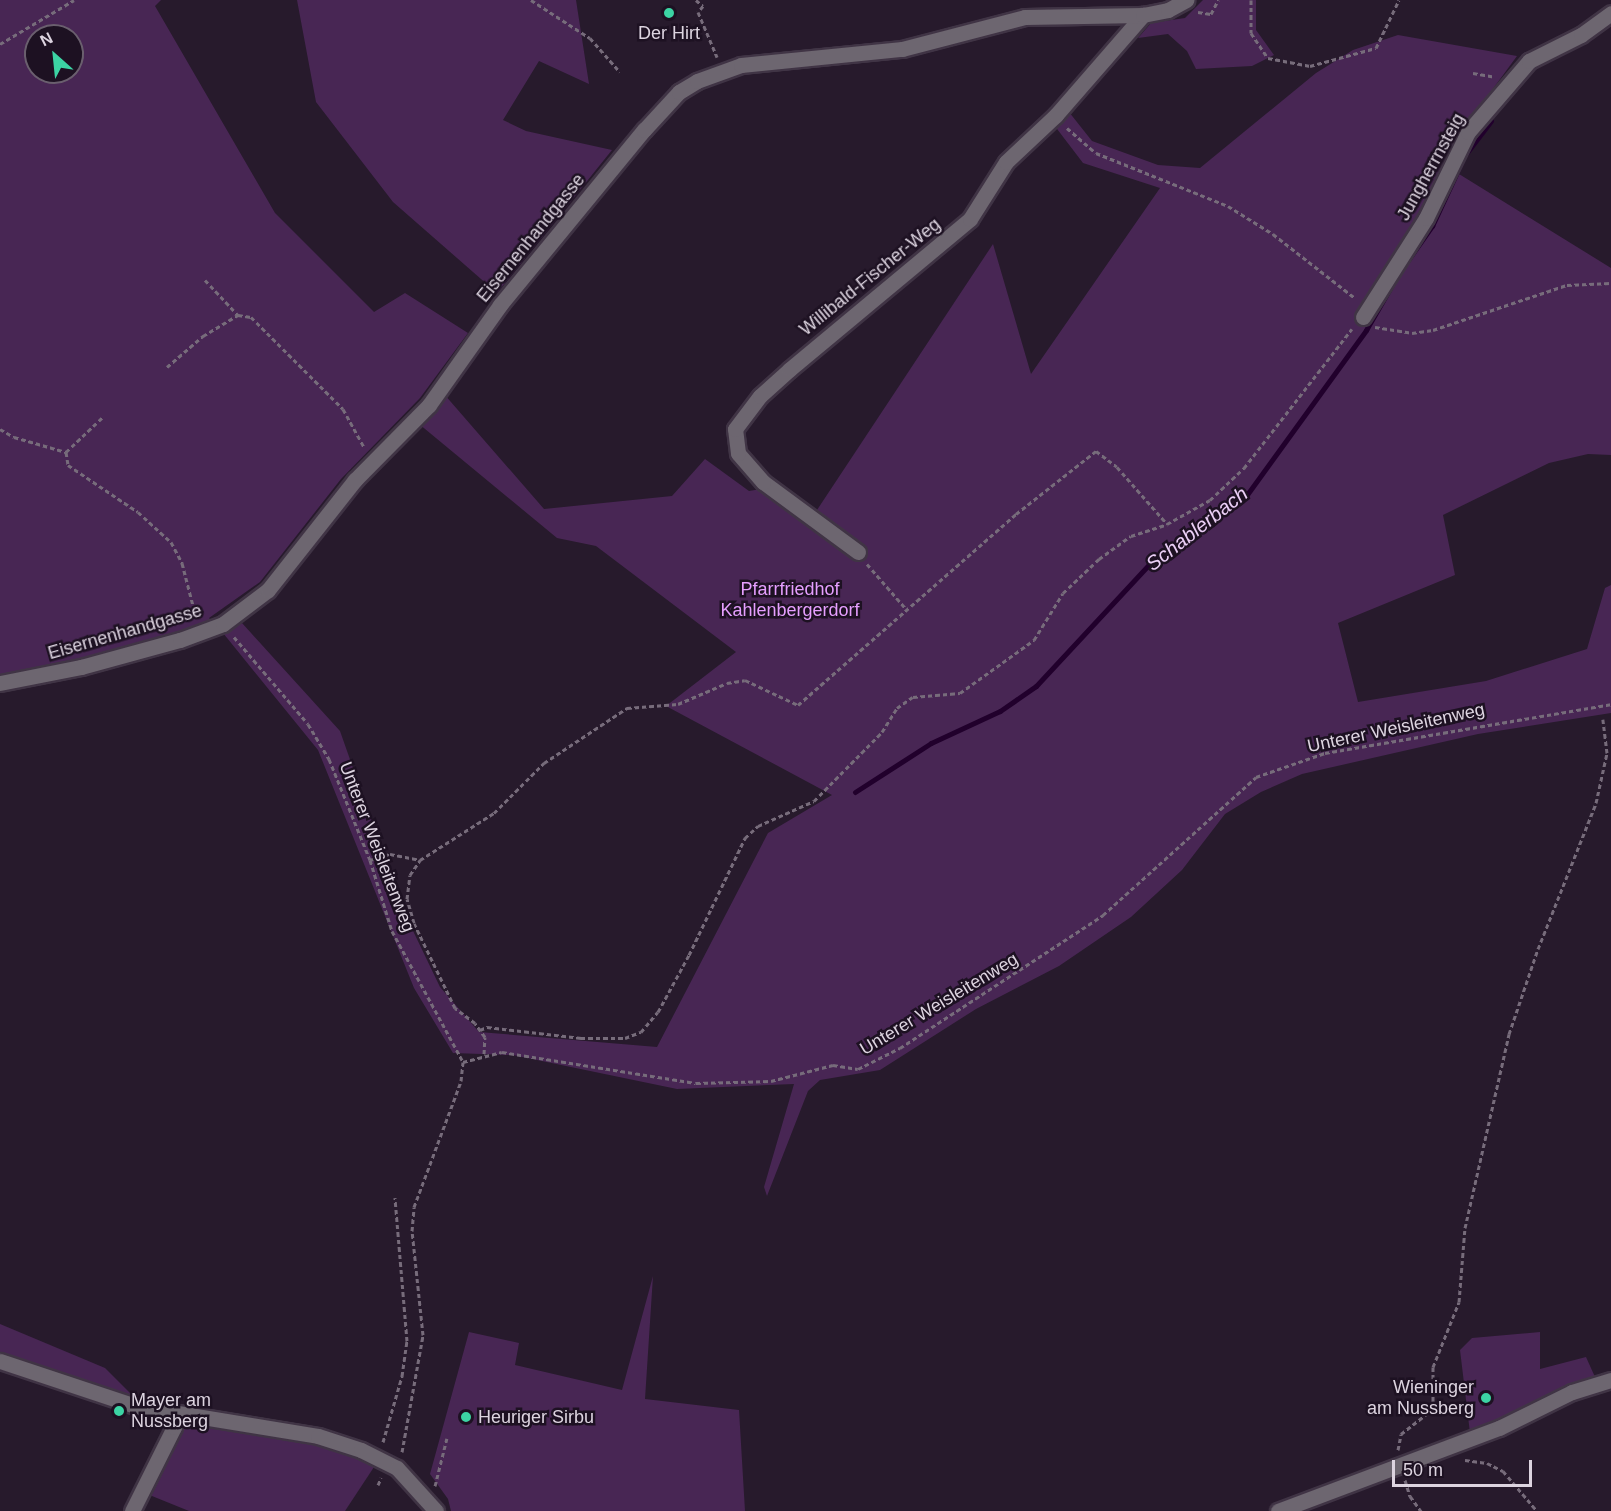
<!DOCTYPE html>
<html>
<head>
<meta charset="utf-8">
<style>
  body { margin:0 }
  #map { position:relative; width:1611px; height:1511px; overflow:hidden; background:#271a2c; font-family:Helvetica,sans-serif }
  div>[style] { position:absolute }
  .green>* { inset:0; background:#482654 }
  .stream>* { height:5px; margin:-2.5px; padding:0 2.5px; transform-origin:2.5px; border-radius:2.5px; background:#21002c }
  .path>* { height:3px; margin-top:-1.5px; transform-origin:0; background:repeating-linear-gradient(90deg,#776c7b 0 4.5px,transparent 0 7.5px) }
  .roads { filter:drop-shadow(2px 0 #403445) drop-shadow(-2px 0 #403445) drop-shadow(0 2px #403445) drop-shadow(0 -2px #403445) }
  .minor>* { height:15px; margin:-7.5px; padding:0 7.5px; transform-origin:7.5px; border-radius:7.5px; background:#6d6670 }
  .dots>* { width:16px; height:16px; translate:-50% -50%; box-sizing:border-box; border:3px solid #1d1122; border-radius:50% }
  span { translate:-50% -50%; white-space:nowrap; text-align:center; line-height:1.15; -webkit-text-stroke:5px #1d1122; paint-order:stroke }
  .poi-label { font-size:18px; color:#ddd4e0 }
  .right { translate:-100% -50%; text-align:right }
  .left { translate:0 -50%; text-align:left }
  .street-label { font-size:18px; color:#ddd4e0 }
  .park-label { font-size:18px; color:#e69fff }
  .water-label { font-size:20px; color:#ebcff6; font-style:italic }
  .north { position:absolute; left:24px; top:24px; width:60px; height:60px; box-sizing:border-box; background:#1d1122; border:2px solid #6a5f6e; border-radius:50%; rotate:333deg; font-size:16px; font-weight:700; line-height:24px; text-align:center; color:#ddd4e0 }
  .north::after { content:''; display:block; margin:auto; width:21px; height:27px; background:#3cd4a4; clip-path:polygon(50% 0,100% 100%,50% 72%,0 100%) }
  .scale { position:absolute; left:1392px; top:1460px; width:140px; height:27px; box-sizing:border-box; border:3px solid #ddd4e0; border-top:0; padding-left:8px; font-size:18px; line-height:21px; white-space:nowrap; color:#ddd4e0; -webkit-text-stroke:4px #1d1122; paint-order:stroke }
</style>
</head>
<body>
<div id="map">
  <div class="green">
    <div style="clip-path:polygon(evenodd,0 0,161px 0,155px 6px,275px 213px,374px 312px,405px 293px,468px 333px,420px 398px,341px 479px,260px 582px,209px 618px,223px 633px,242px 623px,340px 731px,403px 910px,440px 987px,479px 1032px,657px 1047px,768px 833px,832px 795px,666px 706px,736px 652px,596px 546px,557px 538px,419px 424px,444px 394px,544px 509px,672px 496px,705px 459px,749px 491px,761px 489px,861px 546px,817px 510px,993px 244px,1031px 374px,1160px 188px,1083px 163px,1054px 125px,1069px 112px,1092px 141px,1158px 165px,1200px 168px,1316px 73px,1353px 50px,1398px 35px,1517px 56px,1465px 127px,1459px 174px,1611px 268px,1611px 455px,1588px 454px,1549px 463px,1443px 515px,1455px 575px,1338px 623px,1358px 702px,1486px 681px,1587px 649px,1605px 588px,1611px 585px,1611px 713px,1478px 734px,1302px 774px,1261px 792px,1225px 814px,1182px 870px,1131px 917px,1059px 966px,976px 1009px,880px 1070px,820px 1080px,808px 1091px,767px 1196px,764px 1187px,794px 1084px,677px 1089px,513px 1055px,453px 1053px,414px 988px,318px 750px,223px 633px,43px 682px,0 687px,0 0,36px 36px,72px 36px,72px 72px,36px 72px,36px 36px)"></div>
    <div style="clip-path:polygon(297px 0,576px 0,589px 84px,539px 61px,503px 120px,526px 131px,612px 150px,497px 293px,393px 202px,316px 102px)"></div>
    <div style="clip-path:polygon(1203px 0,1256px 0,1256px 30px,1274px 55px,1252px 66px,1196px 69px,1187px 51px,1168px 34px,1138px 38px,1151px 23px,1185px 18px)"></div>
    <div style="clip-path:polygon(653px 1276px,645px 1399px,739px 1410px,745px 1511px,451px 1511px,448px 1499px,430px 1474px,469px 1332px,519px 1343px,515px 1365px,622px 1390px)"></div>
    <div style="clip-path:polygon(0 1324px,105px 1368px,133px 1396px,0 1359px)"></div>
    <div style="clip-path:polygon(1540px 1332px,1540px 1369px,1586px 1357px,1595px 1377px,1470px 1433px,1460px 1350px,1472px 1338px)"></div>
    <div style="clip-path:polygon(188px 1426px,279px 1436px,354px 1455px,374px 1467px,345px 1511px,189px 1511px,147px 1494px,174px 1436px)"></div>
  </div>
  <div class="stream">
    <div style="left:1548px;top:60px;width:47px;rotate:-27.6deg"></div>
    <div style="left:1408px;top:260px;width:42px;rotate:-54.8deg"></div>
    <div style="left:1432px;top:226px;width:78px;rotate:-65.1deg"></div>
    <div style="left:1465px;top:155px;width:43px;rotate:-52.6deg"></div>
    <div style="left:855px;top:792px;width:90px;rotate:-32.8deg"></div>
    <div style="left:931px;top:743px;width:76px;rotate:-24.9deg"></div>
    <div style="left:1000px;top:711px;width:44px;rotate:-34.8deg"></div>
    <div style="left:1036px;top:686px;width:172px;rotate:-47.1deg"></div>
    <div style="left:1153px;top:560px;width:113px;rotate:-34.5deg"></div>
    <div style="left:1246px;top:496px;width:205px;rotate:-54.1deg"></div>
    <div style="left:1366px;top:330px;width:54px;rotate:-60.1deg"></div>
  </div>
  <div class="path">
    <div style="left:531px;top:0;width:70px;rotate:32.8deg"></div>
    <div style="left:590px;top:38px;width:45px;rotate:48.6deg"></div>
    <div style="left:696px;top:0;width:9px;rotate:41deg"></div>
    <div style="left:703px;top:6px;width:8px;rotate:130deg"></div>
    <div style="left:698px;top:12px;width:49px;rotate:67.1deg"></div>
    <div style="left:1251px;top:0;width:33px;rotate:90deg"></div>
    <div style="left:1251px;top:33px;width:30px;rotate:56deg"></div>
    <div style="left:1268px;top:58px;width:43px;rotate:10.8deg"></div>
    <div style="left:1310px;top:66px;width:68px;rotate:-15.3deg"></div>
    <div style="left:1376px;top:48px;width:53px;rotate:-64.4deg"></div>
    <div style="left:1198px;top:12px;width:13px;rotate:9deg"></div>
    <div style="left:1211px;top:14px;width:16px;rotate:-63deg"></div>
    <div style="left:0;top:44px;width:86px;rotate:-30.7deg"></div>
    <div style="left:1473px;top:73px;width:22px;rotate:10deg"></div>
    <div style="left:1067px;top:128px;width:38px;rotate:41deg"></div>
    <div style="left:1096px;top:153px;width:142px;rotate:21.9deg"></div>
    <div style="left:1228px;top:206px;width:53px;rotate:31.9deg"></div>
    <div style="left:1273px;top:234px;width:104px;rotate:38deg"></div>
    <div style="left:205px;top:280px;width:48px;rotate:46.7deg"></div>
    <div style="left:238px;top:315px;width:13px;rotate:9deg"></div>
    <div style="left:251px;top:317px;width:130px;rotate:45deg"></div>
    <div style="left:343px;top:409px;width:43px;rotate:61.1deg"></div>
    <div style="left:1375px;top:327px;width:37px;rotate:9deg"></div>
    <div style="left:1412px;top:333px;width:21px;rotate:-8deg"></div>
    <div style="left:1433px;top:330px;width:141px;rotate:-18.6deg"></div>
    <div style="left:1567px;top:285px;width:44px;rotate:-2.6deg"></div>
    <div style="left:167px;top:367px;width:48px;rotate:-40.7deg"></div>
    <div style="left:203px;top:336px;width:41px;rotate:-31deg"></div>
    <div style="left:0;top:429px;width:16px;rotate:30deg"></div>
    <div style="left:14px;top:437px;width:54px;rotate:16.1deg"></div>
    <div style="left:66px;top:452px;width:13px;rotate:81deg"></div>
    <div style="left:68px;top:465px;width:84px;rotate:33.9deg"></div>
    <div style="left:138px;top:512px;width:45px;rotate:42.3deg"></div>
    <div style="left:171px;top:542px;width:24px;rotate:62deg"></div>
    <div style="left:182px;top:563px;width:56px;rotate:75.5deg"></div>
    <div style="left:66px;top:452px;width:52px;rotate:-43.5deg"></div>
    <div style="left:867px;top:564px;width:61px;rotate:49deg"></div>
    <div style="left:234px;top:637px;width:114px;rotate:49.6deg"></div>
    <div style="left:308px;top:724px;width:41px;rotate:59deg"></div>
    <div style="left:329px;top:759px;width:109px;rotate:67.9deg"></div>
    <div style="left:370px;top:860px;width:74px;rotate:72.8deg"></div>
    <div style="left:392px;top:931px;width:149px;rotate:61.5deg"></div>
    <div style="left:370px;top:860px;width:21px;rotate:-17deg"></div>
    <div style="left:390px;top:854px;width:31px;rotate:11deg"></div>
    <div style="left:480px;top:1030px;width:8px;rotate:-23deg"></div>
    <div style="left:487px;top:1027px;width:95px;rotate:6.7deg"></div>
    <div style="left:581px;top:1038px;width:44px"></div>
    <div style="left:625px;top:1038px;width:17px;rotate:-21deg"></div>
    <div style="left:641px;top:1032px;width:26px;rotate:-50deg"></div>
    <div style="left:658px;top:1012px;width:65px;rotate:-61.5deg"></div>
    <div style="left:689px;top:955px;width:130px;rotate:-64.4deg"></div>
    <div style="left:745px;top:838px;width:18px;rotate:-43deg"></div>
    <div style="left:758px;top:826px;width:61px;rotate:-24.1deg"></div>
    <div style="left:814px;top:801px;width:97px;rotate:-45.4deg"></div>
    <div style="left:882px;top:732px;width:28px;rotate:-58deg"></div>
    <div style="left:897px;top:708px;width:19px;rotate:-35deg"></div>
    <div style="left:913px;top:697px;width:47px;rotate:-4.9deg"></div>
    <div style="left:960px;top:693px;width:91px;rotate:-35.6deg"></div>
    <div style="left:1034px;top:640px;width:55px;rotate:-58.3deg"></div>
    <div style="left:1063px;top:593px;width:50px;rotate:-43.4deg"></div>
    <div style="left:1099px;top:559px;width:39px;rotate:-36deg"></div>
    <div style="left:1131px;top:536px;width:38px;rotate:-18deg"></div>
    <div style="left:1167px;top:524px;width:49px;rotate:-29.2deg"></div>
    <div style="left:1210px;top:500px;width:47px;rotate:-43.3deg"></div>
    <div style="left:1244px;top:468px;width:176px;rotate:-52.2deg"></div>
    <div style="left:484px;top:1054px;width:17px;rotate:-87deg"></div>
    <div style="left:485px;top:1037px;width:17px;rotate:-126deg"></div>
    <div style="left:475px;top:1023px;width:25px;rotate:-143deg"></div>
    <div style="left:455px;top:1008px;width:94px;rotate:-115.8deg"></div>
    <div style="left:414px;top:923px;width:25px;rotate:-106deg"></div>
    <div style="left:407px;top:899px;width:24px;rotate:-83deg"></div>
    <div style="left:410px;top:875px;width:18px;rotate:-56deg"></div>
    <div style="left:420px;top:860px;width:88px;rotate:-32.4deg"></div>
    <div style="left:494px;top:813px;width:71px;rotate:-45deg"></div>
    <div style="left:544px;top:763px;width:100px;rotate:-33.5deg"></div>
    <div style="left:627px;top:708px;width:51px;rotate:-4.5deg"></div>
    <div style="left:678px;top:704px;width:53px;rotate:-23.2deg"></div>
    <div style="left:727px;top:683px;width:18px;rotate:-9deg"></div>
    <div style="left:745px;top:680px;width:59px;rotate:25.3deg"></div>
    <div style="left:798px;top:705px;width:290px;rotate:-41.2deg"></div>
    <div style="left:1016px;top:514px;width:102px;rotate:-38.2deg"></div>
    <div style="left:1096px;top:451px;width:26px;rotate:37deg"></div>
    <div style="left:1117px;top:467px;width:76px;rotate:48.7deg"></div>
    <div style="left:463px;top:1062px;width:40px;rotate:-14.4deg"></div>
    <div style="left:502px;top:1052px;width:196px;rotate:9.1deg"></div>
    <div style="left:696px;top:1083px;width:75px;rotate:-1.5deg"></div>
    <div style="left:771px;top:1081px;width:64px;rotate:-14.5deg"></div>
    <div style="left:833px;top:1065px;width:25px;rotate:9deg"></div>
    <div style="left:858px;top:1069px;width:47px;rotate:-26.6deg"></div>
    <div style="left:900px;top:1048px;width:243px;rotate:-33.2deg"></div>
    <div style="left:1103px;top:915px;width:206px;rotate:-42deg"></div>
    <div style="left:1256px;top:777px;width:73px;rotate:-19.2deg"></div>
    <div style="left:1325px;top:753px;width:290px;rotate:-9.7deg"></div>
    <div style="left:383px;top:1442px;width:69px;rotate:-73.9deg"></div>
    <div style="left:402px;top:1376px;width:35px;rotate:-82deg"></div>
    <div style="left:407px;top:1341px;width:144px;rotate:-94.8deg"></div>
    <div style="left:1398px;top:1450px;width:16px;rotate:-79deg"></div>
    <div style="left:1401px;top:1434px;width:41px;rotate:-38deg"></div>
    <div style="left:1433px;top:1409px;width:42px;rotate:-90deg"></div>
    <div style="left:1433px;top:1367px;width:70px;rotate:-68.2deg"></div>
    <div style="left:1459px;top:1302px;width:74px;rotate:-85.4deg"></div>
    <div style="left:1465px;top:1228px;width:199px;rotate:-77.2deg"></div>
    <div style="left:1509px;top:1034px;width:90px;rotate:-71.2deg"></div>
    <div style="left:1538px;top:949px;width:157px;rotate:-68.3deg"></div>
    <div style="left:1596px;top:803px;width:51px;rotate:-77.6deg"></div>
    <div style="left:1607px;top:753px;width:34px;rotate:-97deg"></div>
    <div style="left:402px;top:1452px;width:119px;rotate:-79.8deg"></div>
    <div style="left:423px;top:1335px;width:105px;rotate:-96deg"></div>
    <div style="left:412px;top:1231px;width:24px;rotate:-85deg"></div>
    <div style="left:414px;top:1207px;width:134px;rotate:-69.5deg"></div>
    <div style="left:461px;top:1081px;width:19px;rotate:-84deg"></div>
    <div style="left:1465px;top:1460px;width:22px;rotate:8deg"></div>
    <div style="left:1487px;top:1463px;width:18px;rotate:27deg"></div>
    <div style="left:1503px;top:1471px;width:52px;rotate:49.6deg"></div>
    <div style="left:1405px;top:1480px;width:17px;rotate:73deg"></div>
    <div style="left:1410px;top:1496px;width:19px;rotate:54deg"></div>
    <div style="left:378px;top:1485px;width:8px;rotate:-67deg"></div>
    <div style="left:435px;top:1486px;width:49px;rotate:-76deg"></div>
  </div>
  <div class="roads">
    <div class="minor">
      <div style="left:1363px;top:317px;width:117px;rotate:-57.5deg"></div>
      <div style="left:1426px;top:218px;width:96px;rotate:-64deg"></div>
      <div style="left:1468px;top:132px;width:94px;rotate:-49.3deg"></div>
      <div style="left:1529px;top:61px;width:58px;rotate:-26.6deg"></div>
      <div style="left:1581px;top:35px;width:37px;rotate:-36deg"></div>
      <div style="left:858px;top:552px;width:118px;rotate:-143.6deg"></div>
      <div style="left:763px;top:482px;width:38px;rotate:-131deg"></div>
      <div style="left:738px;top:453px;width:24px;rotate:-97deg"></div>
      <div style="left:735px;top:429px;width:41px;rotate:-52.9deg"></div>
      <div style="left:760px;top:396px;width:40px;rotate:-42deg"></div>
      <div style="left:790px;top:369px;width:234px;rotate:-39.8deg"></div>
      <div style="left:970px;top:219px;width:67px;rotate:-57.7deg"></div>
      <div style="left:1006px;top:162px;width:69px;rotate:-43.2deg"></div>
      <div style="left:1056px;top:115px;width:133px;rotate:-49deg"></div>
      <div style="left:0;top:683px;width:83px;rotate:-11.2deg"></div>
      <div style="left:81px;top:667px;width:103px;rotate:-15.3deg"></div>
      <div style="left:180px;top:640px;width:46px;rotate:-20.4deg"></div>
      <div style="left:223px;top:624px;width:56px;rotate:-37.1deg"></div>
      <div style="left:268px;top:590px;width:140px;rotate:-51.7deg"></div>
      <div style="left:355px;top:480px;width:105px;rotate:-45.4deg"></div>
      <div style="left:429px;top:405px;width:123px;rotate:-54.6deg"></div>
      <div style="left:500px;top:305px;width:227px;rotate:-50.6deg"></div>
      <div style="left:644px;top:130px;width:52px;rotate:-47.4deg"></div>
      <div style="left:679px;top:92px;width:21px;rotate:-31deg"></div>
      <div style="left:697px;top:81px;width:47px;rotate:-20deg"></div>
      <div style="left:741px;top:65px;width:162px;rotate:-5.7deg"></div>
      <div style="left:902px;top:49px;width:127px;rotate:-14.6deg"></div>
      <div style="left:1025px;top:17px;width:118px;rotate:-1deg"></div>
      <div style="left:1143px;top:15px;width:25px;rotate:-11deg"></div>
      <div style="left:1168px;top:10px;width:21px;rotate:-29deg"></div>
      <div style="left:0;top:1361px;width:142px;rotate:18.4deg"></div>
      <div style="left:135px;top:1406px;width:185px;rotate:9.3deg"></div>
      <div style="left:318px;top:1436px;width:45px;rotate:18deg"></div>
      <div style="left:361px;top:1450px;width:40px;rotate:26.6deg"></div>
      <div style="left:397px;top:1468px;width:58px;rotate:47.8deg"></div>
      <div style="left:132px;top:1511px;width:94px;rotate:-63.4deg"></div>
      <div style="left:174px;top:1427px;width:13px;rotate:-81deg"></div>
      <div style="left:1278px;top:1511px;width:236px;rotate:-20.6deg"></div>
      <div style="left:1499px;top:1428px;width:81px;rotate:-26.3deg"></div>
      <div style="left:1572px;top:1392px;width:41px;rotate:-17.1deg"></div>
    </div>
  </div>
  <div class="dots">
    <div style="left:669px;top:13px;background:#3cd4a4"></div>
    <div style="left:1486px;top:1398px;background:#3cd4a4"></div>
    <div style="left:119px;top:1411px;background:#3cd4a4"></div>
    <div style="left:466px;top:1417px;background:#3cd4a4"></div>
  </div>
  <div class="poi-label">
    <span style="left:669px;top:33px">Der Hirt</span>
    <span class="right" style="left:1474px;top:1398px">Wieninger<br>am Nussberg</span>
    <span class="left" style="left:131px;top:1411px">Mayer am<br>Nussberg</span>
    <span class="left" style="left:478px;top:1417px">Heuriger Sirbu</span>
  </div>
  <div class="street-label">
    <span style="left:1431px;top:167px;rotate:-61deg">Jungherrnsteig</span>
    <span style="left:531px;top:238px;rotate:-51deg">Eisernenhandgasse</span>
    <span style="left:870px;top:277px;rotate:-39deg">Willibald-Fischer-Weg</span>
    <span style="left:125px;top:632px;rotate:-16deg">Eisernenhandgasse</span>
    <span style="left:1396px;top:728px;rotate:-12deg">Unterer Weisleitenweg</span>
    <span style="left:377px;top:847px;rotate:69deg">Unterer Weisleitenweg</span>
    <span style="left:939px;top:1004px;rotate:-31deg">Unterer Weisleitenweg</span>
  </div>
  <div class="park-label">
    <span style="left:790px;top:600px">Pfarrfriedhof<br>Kahlenbergerdorf</span>
  </div>
  <div class="water-label">
    <span style="left:1197px;top:529px;rotate:-38deg">Schablerbach</span>
  </div>
  <div class="north">N</div>
  <div class="scale">50 m</div>
</div>
</body>
</html>
